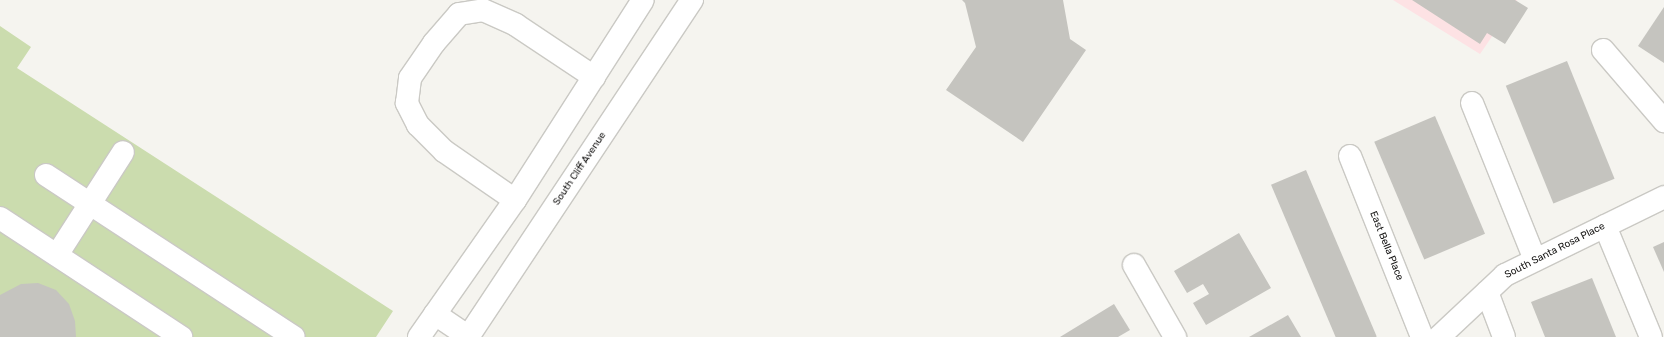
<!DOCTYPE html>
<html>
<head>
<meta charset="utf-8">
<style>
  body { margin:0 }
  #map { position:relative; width:1664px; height:337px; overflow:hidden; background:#f5f4ef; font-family:Rubik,sans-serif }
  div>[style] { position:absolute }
  .commercial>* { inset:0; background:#fde2e4 }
  .green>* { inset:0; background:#cbdcae }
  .building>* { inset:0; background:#c5c4bf; transform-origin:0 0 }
  .roads { filter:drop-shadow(1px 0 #cac9c4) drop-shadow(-1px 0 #cac9c4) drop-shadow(0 1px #cac9c4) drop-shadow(0 -1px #cac9c4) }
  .minor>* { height:22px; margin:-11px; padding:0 11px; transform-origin:11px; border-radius:11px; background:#fff }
  .major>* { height:22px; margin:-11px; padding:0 11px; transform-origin:11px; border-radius:11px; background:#fff }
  span { translate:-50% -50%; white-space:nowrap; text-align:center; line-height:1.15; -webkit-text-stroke:3.5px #fff; paint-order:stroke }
  .street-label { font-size:10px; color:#151413 }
</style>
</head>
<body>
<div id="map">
  <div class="commercial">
    <div style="clip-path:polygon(1393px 0,1517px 0,1480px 54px)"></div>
  </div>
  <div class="green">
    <div style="clip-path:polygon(0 26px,31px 47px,17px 68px,393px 311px,376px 337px,0 337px)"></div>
  </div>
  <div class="building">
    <div style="clip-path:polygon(962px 0,1063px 0,1070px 39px,1086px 50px,1023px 142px,946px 90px,976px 47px,965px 3px)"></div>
    <div style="clip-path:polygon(1412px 0,1515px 0,1528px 8px,1505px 44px,1487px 33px,1480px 44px)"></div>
    <div style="clip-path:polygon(1664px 7px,1664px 63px,1638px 46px)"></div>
    <div style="left:1567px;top:61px;width:127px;height:66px;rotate:68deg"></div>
    <div style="left:1435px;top:116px;width:128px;height:66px;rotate:67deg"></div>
    <div style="left:1306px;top:170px;width:181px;height:38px;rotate:67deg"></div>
    <div style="clip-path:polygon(1239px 233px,1271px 288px,1206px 325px,1193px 303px,1209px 294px,1203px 284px,1187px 293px,1174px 271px)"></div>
    <div style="clip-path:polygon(1664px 242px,1664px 272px,1653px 247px)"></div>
    <div style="clip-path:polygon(1592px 278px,1616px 337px,1545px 337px,1531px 302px)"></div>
    <div style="clip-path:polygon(38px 283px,56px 290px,69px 304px,75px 321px,76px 337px,0 337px,0 295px,21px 284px)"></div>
    <div style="clip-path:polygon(1114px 304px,1130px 330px,1118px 337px,1060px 337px)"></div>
    <div style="clip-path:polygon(1288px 315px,1301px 337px,1249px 337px)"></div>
  </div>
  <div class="roads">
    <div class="minor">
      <div style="left:1603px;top:50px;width:94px;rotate:49.3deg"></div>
      <div style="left:1472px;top:103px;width:169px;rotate:68.1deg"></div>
      <div style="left:1350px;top:156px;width:195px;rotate:68.3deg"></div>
      <div style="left:46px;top:175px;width:296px;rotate:33.2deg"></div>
      <div style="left:515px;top:200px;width:86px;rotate:-145.4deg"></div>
      <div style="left:444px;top:151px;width:37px;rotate:-135deg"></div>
      <div style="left:418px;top:125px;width:25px;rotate:-117deg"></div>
      <div style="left:407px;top:103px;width:25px;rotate:-83deg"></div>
      <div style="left:410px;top:78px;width:42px;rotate:-55.6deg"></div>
      <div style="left:434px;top:43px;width:38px;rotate:-49deg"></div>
      <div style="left:459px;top:14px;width:24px;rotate:-9deg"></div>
      <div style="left:483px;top:10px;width:36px;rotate:24deg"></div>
      <div style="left:516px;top:25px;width:94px;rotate:33.7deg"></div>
      <div style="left:0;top:218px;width:217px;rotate:33.3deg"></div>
      <div style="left:1605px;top:226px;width:120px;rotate:67.5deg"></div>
      <div style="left:57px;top:255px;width:122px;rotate:-57.3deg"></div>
      <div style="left:1134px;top:265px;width:83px;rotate:60.3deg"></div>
      <div style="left:1487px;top:292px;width:48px;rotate:69.3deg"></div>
      <div style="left:435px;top:314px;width:41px;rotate:34.1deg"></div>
      <div style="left:1439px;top:337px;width:91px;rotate:-43.2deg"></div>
      <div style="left:1505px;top:275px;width:177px;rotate:-26.1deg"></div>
    </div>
    <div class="major">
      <div style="left:419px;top:337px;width:167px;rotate:-55deg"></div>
      <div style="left:515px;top:200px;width:237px;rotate:-57.4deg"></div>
      <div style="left:468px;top:337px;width:405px;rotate:-56.4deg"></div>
    </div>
  </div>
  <div class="street-label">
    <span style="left:580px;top:169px;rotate:-56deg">South Cliff Avenue</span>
    <span style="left:1386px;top:246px;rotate:68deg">East Bella Place</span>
    <span style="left:1555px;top:251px;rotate:-27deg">South Santa Rosa Place</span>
  </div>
</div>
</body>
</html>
